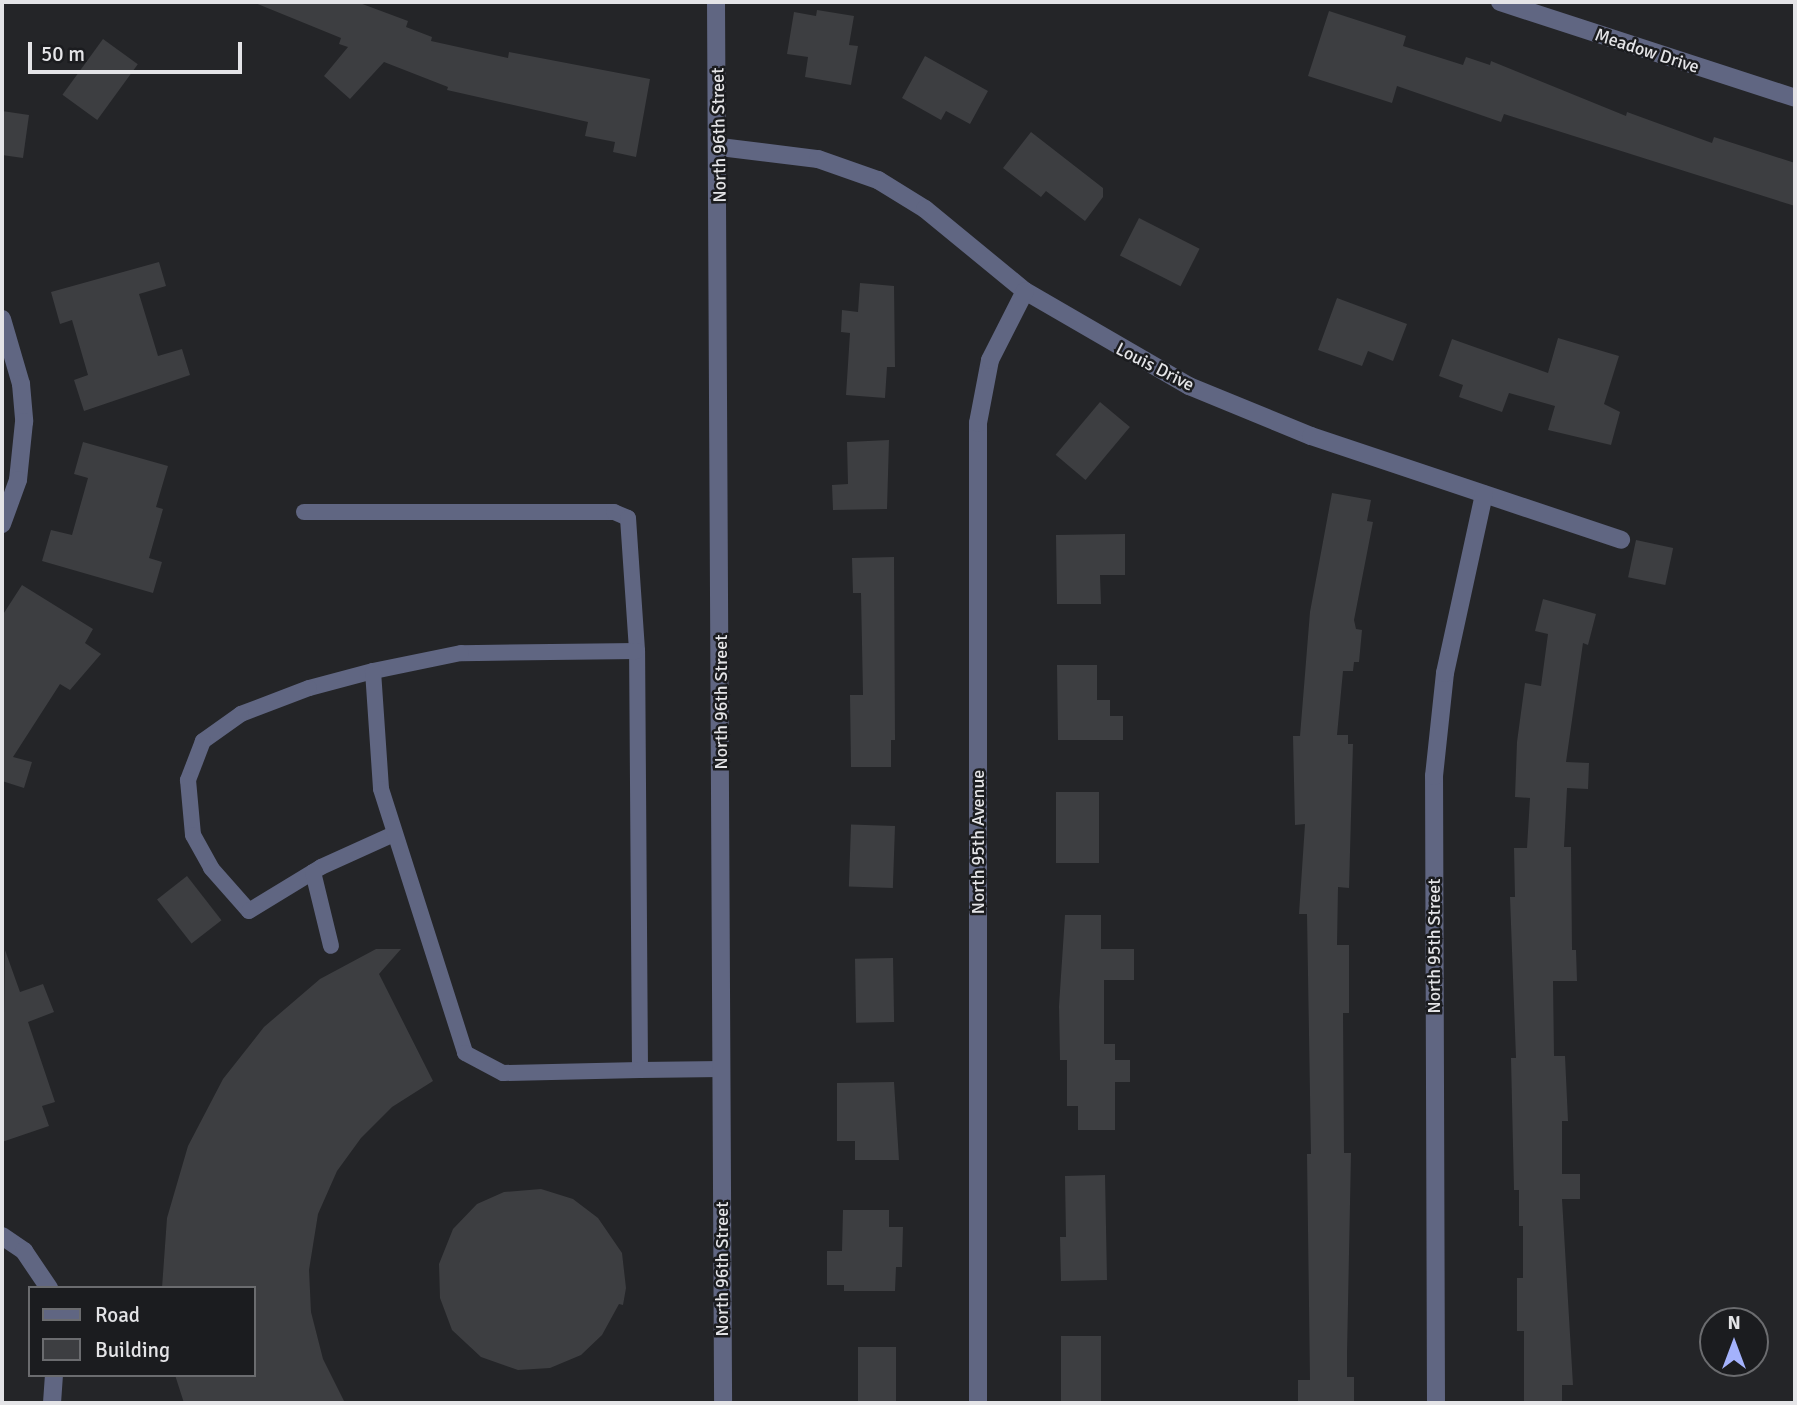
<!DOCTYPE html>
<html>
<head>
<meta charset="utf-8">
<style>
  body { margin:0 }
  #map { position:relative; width:1797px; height:1405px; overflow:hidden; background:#242528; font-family:Signika,sans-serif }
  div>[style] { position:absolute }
  .building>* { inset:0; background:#3d3e41; transform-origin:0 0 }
  .service>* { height:16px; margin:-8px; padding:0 8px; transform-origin:8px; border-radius:8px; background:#606682 }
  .minor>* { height:18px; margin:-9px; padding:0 9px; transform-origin:9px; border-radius:9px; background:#606682 }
  .tertiary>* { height:18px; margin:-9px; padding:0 9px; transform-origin:9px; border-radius:9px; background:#606682 }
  span { translate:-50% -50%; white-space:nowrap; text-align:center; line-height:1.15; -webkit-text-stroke:5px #1b1c1f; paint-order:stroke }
  .street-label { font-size:18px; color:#e4e4e7 }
  .frame { position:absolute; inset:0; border:4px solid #e4e4e7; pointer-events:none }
  .legend { position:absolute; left:28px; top:1286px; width:228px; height:91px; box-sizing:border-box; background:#1b1c1f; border:2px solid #6b6c6f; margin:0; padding:9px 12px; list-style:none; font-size:21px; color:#e4e4e7 }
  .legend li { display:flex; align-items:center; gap:14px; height:35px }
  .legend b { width:35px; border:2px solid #6b6c6f }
  .north { position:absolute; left:1699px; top:1307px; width:70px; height:70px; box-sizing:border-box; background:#1b1c1f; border:2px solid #6b6c6f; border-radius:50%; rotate:0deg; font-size:19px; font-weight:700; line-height:28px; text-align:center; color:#e4e4e7 }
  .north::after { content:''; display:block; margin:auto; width:24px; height:32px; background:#a4b2fc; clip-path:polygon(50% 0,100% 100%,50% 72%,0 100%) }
  .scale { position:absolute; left:28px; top:42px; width:214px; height:32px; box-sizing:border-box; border:4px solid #e4e4e7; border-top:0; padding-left:9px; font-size:21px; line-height:24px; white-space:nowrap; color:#e4e4e7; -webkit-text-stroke:5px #1b1c1f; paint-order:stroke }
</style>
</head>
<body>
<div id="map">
  <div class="building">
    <div style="clip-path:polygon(253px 2px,357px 2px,408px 21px,406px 27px,432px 37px,431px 41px,508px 58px,509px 52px,650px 79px,636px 157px,613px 152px,615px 142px,585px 136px,588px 122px,447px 90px,448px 87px,384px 62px,350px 99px,324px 76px,348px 47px,339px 44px,341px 38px)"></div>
    <div style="clip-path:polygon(817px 10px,854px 16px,849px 45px,858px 46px,851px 85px,805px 77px,808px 57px,787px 54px,794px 12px,816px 16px)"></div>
    <div style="clip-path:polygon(1329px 11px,1406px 36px,1403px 46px,1463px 65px,1466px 57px,1490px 65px,1491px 61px,1626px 116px,1627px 112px,1712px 143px,1714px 137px,1795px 163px,1795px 206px,1504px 114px,1501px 122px,1397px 86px,1392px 103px,1308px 76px)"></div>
    <div style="left:103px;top:39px;width:43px;height:69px;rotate:36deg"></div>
    <div style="clip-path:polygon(925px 56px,988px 91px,970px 124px,946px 111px,941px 120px,902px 98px)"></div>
    <div style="clip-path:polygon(2px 111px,29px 115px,23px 158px,2px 155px)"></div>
    <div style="clip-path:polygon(1031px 132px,1103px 188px,1103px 197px,1085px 221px,1046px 191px,1041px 197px,1003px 168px)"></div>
    <div style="left:1139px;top:218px;width:68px;height:42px;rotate:27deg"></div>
    <div style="clip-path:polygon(159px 262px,166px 286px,139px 294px,158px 356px,182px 349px,190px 375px,84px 411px,74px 380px,88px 375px,72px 320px,60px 324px,51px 292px)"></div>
    <div style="clip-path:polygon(860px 283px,894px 286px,895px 367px,887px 367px,885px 398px,846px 395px,850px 333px,841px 332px,842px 310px,858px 312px)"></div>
    <div style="clip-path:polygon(1337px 298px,1407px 324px,1393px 361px,1368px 351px,1362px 366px,1318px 350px)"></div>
    <div style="clip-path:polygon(1558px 338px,1619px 356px,1604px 404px,1620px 412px,1611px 445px,1548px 430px,1555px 406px,1509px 393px,1502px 412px,1459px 397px,1463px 385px,1439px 376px,1452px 339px,1548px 373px)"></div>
    <div style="left:1100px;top:402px;width:39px;height:69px;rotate:40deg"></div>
    <div style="clip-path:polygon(889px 440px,887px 509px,833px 510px,832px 485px,848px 484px,847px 442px)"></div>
    <div style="clip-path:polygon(83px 442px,168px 466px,156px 507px,163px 509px,149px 558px,162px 562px,153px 593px,42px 561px,51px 530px,72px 535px,88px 478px,74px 474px)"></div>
    <div style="clip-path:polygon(1332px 493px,1371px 500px,1367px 521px,1373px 522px,1354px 620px,1356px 629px,1362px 630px,1359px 662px,1354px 662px,1353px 671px,1343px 671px,1337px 735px,1348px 735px,1348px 744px,1353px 744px,1349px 888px,1338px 887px,1337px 945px,1349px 945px,1349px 1013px,1343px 1013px,1344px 1153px,1351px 1153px,1347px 1354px,1347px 1377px,1354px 1377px,1354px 1403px,1298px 1403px,1298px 1380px,1310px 1380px,1307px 1154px,1311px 1154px,1307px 914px,1299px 914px,1305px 824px,1295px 825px,1293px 736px,1300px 736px,1310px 612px)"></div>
    <div style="clip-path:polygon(1125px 534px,1125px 575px,1100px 575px,1101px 604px,1057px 604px,1056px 535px)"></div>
    <div style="left:1636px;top:540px;width:38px;height:38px;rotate:12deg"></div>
    <div style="clip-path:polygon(894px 557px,895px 740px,891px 740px,891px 767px,851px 767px,850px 695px,863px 695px,861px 593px,853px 593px,852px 558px)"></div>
    <div style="clip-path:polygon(22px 585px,93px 629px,85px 643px,101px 654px,70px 690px,60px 684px,13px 757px,32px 762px,24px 788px,2px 781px,2px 616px)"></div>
    <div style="clip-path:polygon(1543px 599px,1596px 614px,1588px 645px,1583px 643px,1566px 762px,1589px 763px,1588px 789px,1567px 788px,1564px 847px,1571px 847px,1572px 950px,1576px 950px,1577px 981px,1553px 981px,1554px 1056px,1565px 1056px,1568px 1121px,1562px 1121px,1562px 1174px,1580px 1174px,1580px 1199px,1562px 1199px,1573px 1385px,1562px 1385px,1562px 1403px,1524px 1403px,1524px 1331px,1517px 1331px,1517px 1278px,1523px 1278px,1523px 1226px,1519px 1226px,1519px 1190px,1514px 1190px,1511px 1058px,1516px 1058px,1510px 897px,1515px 897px,1514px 848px,1527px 848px,1530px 798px,1515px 797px,1517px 742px,1525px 683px,1541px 686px,1548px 634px,1535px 631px)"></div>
    <div style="clip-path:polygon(1057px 665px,1097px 665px,1097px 700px,1110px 700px,1110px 716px,1123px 716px,1123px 740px,1058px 740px)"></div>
    <div style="left:1056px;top:792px;width:43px;height:71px"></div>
    <div style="left:895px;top:826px;width:62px;height:44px;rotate:92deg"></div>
    <div style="left:187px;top:876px;width:56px;height:38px;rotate:52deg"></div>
    <div style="clip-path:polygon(1065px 915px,1101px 915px,1101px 949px,1134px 949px,1134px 980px,1104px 980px,1104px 1044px,1115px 1044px,1115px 1060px,1130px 1060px,1130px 1082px,1115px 1082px,1115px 1130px,1078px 1130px,1078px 1106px,1067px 1106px,1067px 1060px,1060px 1060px,1059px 1006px)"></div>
    <div style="clip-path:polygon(376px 949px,401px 949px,379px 974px,433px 1081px,392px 1107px,361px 1138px,337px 1171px,318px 1214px,309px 1270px,311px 1312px,323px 1359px,345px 1403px,184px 1403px,175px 1375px,254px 1375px,254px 1288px,162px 1288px,167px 1218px,188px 1146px,223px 1079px,264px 1027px,320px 979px)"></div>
    <div style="clip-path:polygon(5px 950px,20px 992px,43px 984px,54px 1012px,28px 1022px,55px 1102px,42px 1106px,49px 1126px,2px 1142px)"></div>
    <div style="left:893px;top:958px;width:64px;height:38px;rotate:89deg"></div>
    <div style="clip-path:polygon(894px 1082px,899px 1160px,855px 1160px,855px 1141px,837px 1141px,837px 1083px)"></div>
    <div style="clip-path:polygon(1105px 1175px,1107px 1280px,1061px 1281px,1060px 1237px,1066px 1237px,1065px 1176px)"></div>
    <div style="clip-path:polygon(541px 1189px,573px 1199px,598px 1218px,622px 1253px,626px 1288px,623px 1305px,619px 1304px,602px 1335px,581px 1355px,550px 1368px,518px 1370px,481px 1357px,452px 1330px,440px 1298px,439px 1264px,453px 1229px,477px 1204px,504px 1192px)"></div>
    <div style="clip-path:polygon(843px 1210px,889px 1210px,889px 1227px,903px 1227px,902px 1267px,896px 1267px,895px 1291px,844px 1291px,844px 1285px,827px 1285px,827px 1251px,842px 1251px)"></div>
    <div style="left:1061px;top:1336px;width:40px;height:67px"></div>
    <div style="left:858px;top:1347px;width:38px;height:56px"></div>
  </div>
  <div class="service">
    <div style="left:304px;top:512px;width:310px"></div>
    <div style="left:614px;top:512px;width:15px;rotate:23deg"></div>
    <div style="left:628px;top:518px;width:133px;rotate:86.1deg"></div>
    <div style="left:373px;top:671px;width:66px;rotate:165.1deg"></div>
    <div style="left:309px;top:688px;width:73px;rotate:159.1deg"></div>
    <div style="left:241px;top:714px;width:47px;rotate:144.6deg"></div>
    <div style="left:203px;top:741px;width:42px;rotate:111deg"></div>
    <div style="left:188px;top:780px;width:55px;rotate:84.8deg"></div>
    <div style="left:193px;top:835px;width:38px;rotate:61deg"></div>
    <div style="left:211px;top:868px;width:57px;rotate:48.5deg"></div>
    <div style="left:249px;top:911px;width:84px;rotate:-31.4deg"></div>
    <div style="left:321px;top:867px;width:80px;rotate:-24.3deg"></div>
    <div style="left:313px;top:872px;width:76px;rotate:76.3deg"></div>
    <div style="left:640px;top:1070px;width:419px;rotate:-90.4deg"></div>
    <div style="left:637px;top:651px;width:176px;rotate:179.3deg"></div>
    <div style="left:461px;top:653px;width:90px;rotate:168.4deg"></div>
    <div style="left:373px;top:671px;width:118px;rotate:86.1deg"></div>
    <div style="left:381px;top:789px;width:277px;rotate:72.3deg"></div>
    <div style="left:465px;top:1053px;width:43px;rotate:27.8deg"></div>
    <div style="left:503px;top:1073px;width:137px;rotate:-1.3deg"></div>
    <div style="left:640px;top:1070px;width:82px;rotate:-0.7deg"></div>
  </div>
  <div class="minor">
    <div style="left:1500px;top:2px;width:310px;rotate:18deg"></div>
    <div style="left:720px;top:147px;width:99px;rotate:7deg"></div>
    <div style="left:818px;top:159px;width:64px;rotate:19.3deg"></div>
    <div style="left:878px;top:180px;width:55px;rotate:31.7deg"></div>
    <div style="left:925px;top:209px;width:129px;rotate:39.4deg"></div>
    <div style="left:1025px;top:291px;width:190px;rotate:30.1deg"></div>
    <div style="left:1189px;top:386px;width:132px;rotate:22.3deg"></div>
    <div style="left:1311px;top:436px;width:327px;rotate:18.5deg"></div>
    <div style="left:2px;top:319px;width:68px;rotate:73.7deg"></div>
    <div style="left:21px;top:384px;width:38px;rotate:85deg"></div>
    <div style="left:24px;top:422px;width:58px;rotate:95.9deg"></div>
    <div style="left:18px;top:480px;width:47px;rotate:110deg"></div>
    <div style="left:2px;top:1236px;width:27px;rotate:34deg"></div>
    <div style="left:24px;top:1251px;width:45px;rotate:56deg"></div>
    <div style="left:52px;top:1403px;width:28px;rotate:-86deg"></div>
    <div style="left:978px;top:1403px;width:980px;rotate:-90deg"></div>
    <div style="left:978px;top:423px;width:64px;rotate:-79.2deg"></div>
    <div style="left:990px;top:360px;width:77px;rotate:-63.1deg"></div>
    <div style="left:1436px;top:1403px;width:627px;rotate:-90.18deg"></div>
    <div style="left:1434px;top:776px;width:104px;rotate:-83.9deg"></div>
    <div style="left:1445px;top:673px;width:183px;rotate:-77.7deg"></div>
  </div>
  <div class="tertiary">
    <div style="left:716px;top:2px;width:1401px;rotate:89.71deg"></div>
  </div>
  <div class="street-label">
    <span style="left:1647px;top:51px;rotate:18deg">Meadow Drive</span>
    <span style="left:719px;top:135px;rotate:-91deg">North 96th Street</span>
    <span style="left:1155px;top:367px;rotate:27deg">Louis Drive</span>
    <span style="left:721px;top:702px;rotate:-90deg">North 96th Street</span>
    <span style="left:978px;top:842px;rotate:-90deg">North 95th Avenue</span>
    <span style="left:1434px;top:946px;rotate:-90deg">North 95th Street</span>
    <span style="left:722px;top:1269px;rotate:-90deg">North 96th Street</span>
  </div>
  <div class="frame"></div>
  <ul class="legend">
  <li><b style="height:9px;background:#606682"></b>Road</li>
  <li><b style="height:19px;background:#3d3e41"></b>Building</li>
  </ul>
  <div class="north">N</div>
  <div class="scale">50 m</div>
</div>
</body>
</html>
